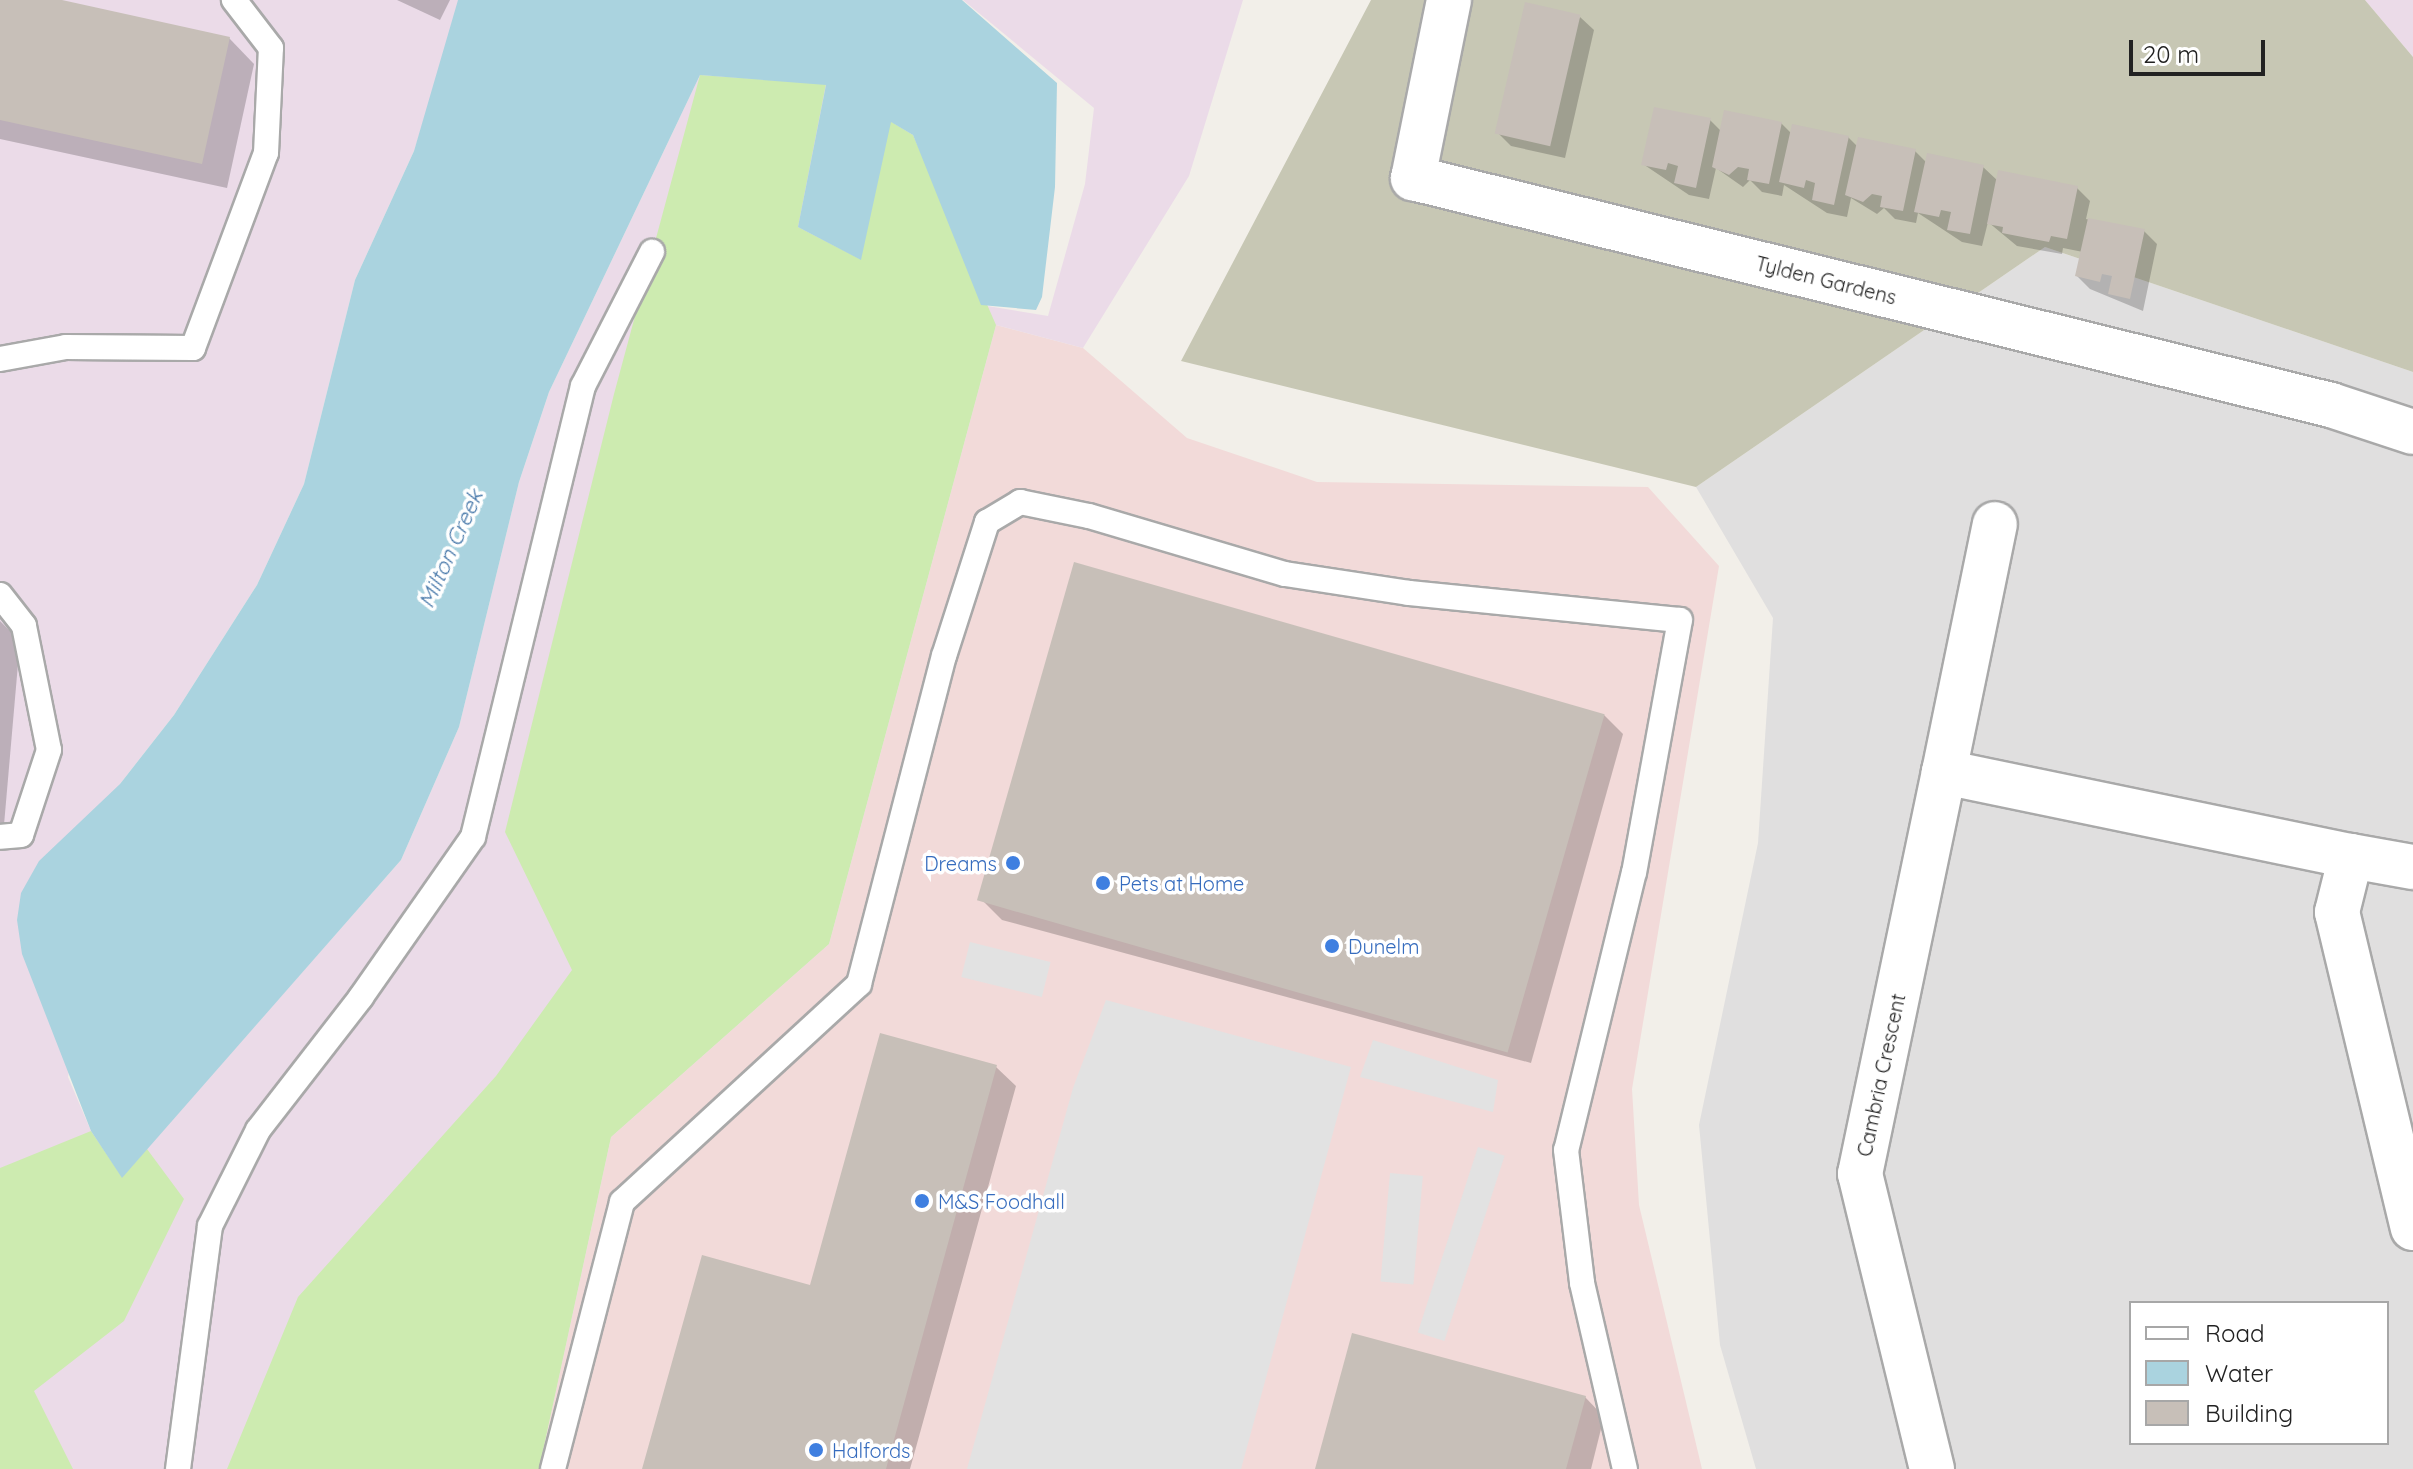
<!DOCTYPE html>
<html>
<head>
<meta charset="utf-8">
<style>
  body { margin:0 }
  #map { position:relative; width:2413px; height:1469px; overflow:hidden; background:#f2efe9; font-family:Quicksand,sans-serif }
  div>[style] { position:absolute }
  .residential>* { inset:0; background:#e0dfdf }
  .commercial>* { inset:0; background:#f2dad9 }
  .industrial>* { inset:0; background:#ebdbe8 }
  .construction>* { inset:0; background:#c7c7b4 }
  .grass>* { inset:0; background:#cdebb0 }
  .parking>* { inset:0; background:#e2e2e2; transform-origin:0 0 }
  .water>* { inset:0; background:#aad3df }
  .shadow>* { inset:0; background:#0003 }
  .building>* { inset:0; background:#c7bfb8; transform-origin:0 0 }
  .roads { filter:drop-shadow(2px 0 #a9a9a9) drop-shadow(-2px 0 #a9a9a9) drop-shadow(0 2px #a9a9a9) drop-shadow(0 -2px #a9a9a9) }
  .service>* { height:24px; margin:-12px; padding:0 12px; transform-origin:12px; border-radius:12px; background:#fff }
  .minor>* { height:44px; margin:-22px; padding:0 22px; transform-origin:22px; border-radius:22px; background:#fff }
  .dots>* { width:22px; height:22px; translate:-50% -50%; box-sizing:border-box; border:4px solid #fff; border-radius:50% }
  span { translate:-50% -50%; white-space:nowrap; text-align:center; line-height:1.15; -webkit-text-stroke:7px #fff; paint-order:stroke }
  .street-label { font-size:20px; color:#222 }
  .shop-label { font-size:20px; color:#366cbe }
  .right { translate:-100% -50%; text-align:right }
  .left { translate:0 -50%; text-align:left }
  .water-label { font-size:22px; color:#4a7aab; font-style:italic }
  .legend { position:absolute; left:2129px; top:1301px; width:260px; height:144px; box-sizing:border-box; background:#fff; border:2px solid #a7a7a7; margin:0; padding:10px 14px; list-style:none; font-size:24px; color:#222 }
  .legend li { display:flex; align-items:center; gap:16px; height:40px }
  .legend b { width:40px; border:2px solid #a7a7a7 }
  .scale { position:absolute; left:2129px; top:40px; width:136px; height:36px; box-sizing:border-box; border:4px solid #222; border-top:0; padding-left:10px; font-size:24px; line-height:28px; white-space:nowrap; color:#222; -webkit-text-stroke:6px #fff; paint-order:stroke }
</style>
</head>
<body>
<div id="map">
  <div class="residential">
    <div style="clip-path:polygon(evenodd,2045px 247px,2413px 372px,2413px 1469px,1756px 1469px,1720px 1345px,1699px 1125px,1758px 843px,1773px 618px,1696px 487px,2045px 247px,2131px 1303px,2387px 1303px,2387px 1443px,2131px 1443px,2131px 1303px)"></div>
  </div>
  <div class="commercial">
    <div style="clip-path:polygon(996px 325px,1083px 348px,1187px 438px,1317px 482px,1648px 487px,1719px 566px,1632px 1089px,1639px 1205px,1702px 1469px,539px 1469px,611px 1137px,829px 944px)"></div>
  </div>
  <div class="industrial">
    <div style="clip-path:polygon(0 0,462px 0,414px 151px,355px 280px,304px 484px,257px 585px,174px 715px,120px 784px,68px 1077px,91px 1131px,122px 1177px,401px 860px,459px 727px,519px 482px,549px 392px,700px 75px,826px 84px,913px 135px,981px 305px,1048px 316px,1085px 184px,1094px 108px,963px 0,1243px 0,1189px 176px,1083px 348px,996px 325px,829px 944px,611px 1137px,539px 1469px,0 1469px)"></div>
    <div style="clip-path:polygon(2365px 0,2413px 0,2413px 57px)"></div>
  </div>
  <div class="construction">
    <div style="clip-path:polygon(1371px 0,2365px 0,2413px 57px,2413px 372px,2045px 247px,1696px 487px,1181px 361px)"></div>
  </div>
  <div class="grass">
    <div style="clip-path:polygon(700px 75px,826px 84px,798px 227px,860px 259px,890px 121px,913px 135px,996px 325px,829px 944px,611px 1137px,539px 1469px,227px 1469px,298px 1297px,496px 1076px,572px 970px,505px 832px,614px 394px)"></div>
    <div style="clip-path:polygon(91px 1131px,122px 1177px,147px 1149px,184px 1199px,124px 1321px,34px 1391px,73px 1469px,0 1469px,0 1168px)"></div>
  </div>
  <div class="parking">
    <div style="left:970px;top:942px;width:83px;height:36px;rotate:14deg"></div>
    <div style="clip-path:polygon(1106px 1000px,1351px 1067px,1241px 1469px,967px 1469px,1073px 1088px)"></div>
    <div style="clip-path:polygon(1373px 1040px,1498px 1080px,1493px 1112px,1360px 1077px)"></div>
    <div style="left:1478px;top:1147px;width:28px;height:195px;rotate:18deg"></div>
    <div style="left:1390px;top:1173px;width:33px;height:109px;rotate:5deg"></div>
  </div>
  <div class="water">
    <div style="clip-path:polygon(458px 0,962px 0,1057px 83px,1055px 187px,1042px 297px,1036px 310px,981px 305px,913px 135px,891px 122px,861px 260px,798px 227px,826px 85px,700px 75px,549px 392px,519px 482px,459px 727px,401px 860px,122px 1178px,91px 1131px,22px 954px,17px 920px,21px 893px,39px 861px,120px 784px,174px 715px,257px 585px,304px 484px,355px 280px,414px 151px)"></div>
  </div>
  <div class="shadow">
    <div style="clip-path:polygon(0 0,52px 0,229px 38px,254px 64px,227px 188px,0 139px)"></div>
    <div style="clip-path:polygon(397px 0,450px 0,440px 20px)"></div>
    <div style="clip-path:polygon(1580px 17px,1594px 30px,1565px 158px,1511px 146px,1498px 133px)"></div>
    <div style="clip-path:polygon(1710px 120px,1722px 132px,1781px 123px,1792px 134px,1848px 137px,1858px 147px,1915px 151px,1927px 163px,1983px 167px,1998px 181px,2077px 188px,2090px 201px,2086px 219px,2144px 231px,2157px 244px,2143px 311px,2090px 289px,2077px 276px,2083px 252px,2063px 248px,2062px 254px,2017px 246px,1988px 222px,1982px 246px,1962px 242px,1918px 213px,1916px 223px,1895px 219px,1884px 208px,1877px 214px,1851px 198px,1847px 217px,1827px 213px,1784px 185px,1782px 196px,1762px 192px,1750px 180px,1743px 187px,1716px 168px,1709px 199px,1689px 195px,1643px 164px)"></div>
    <div style="clip-path:polygon(0 621px,20px 641px,2px 848px,0 848px)"></div>
    <div style="clip-path:polygon(1604px 715px,1623px 734px,1531px 1063px,1002px 920px,982px 900px)"></div>
    <div style="clip-path:polygon(996px 1067px,1016px 1086px,910px 1469px,644px 1469px,812px 1287px)"></div>
    <div style="clip-path:polygon(1585px 1397px,1604px 1417px,1591px 1469px,1317px 1469px)"></div>
  </div>
  <div class="building">
    <div style="clip-path:polygon(0 0,62px 0,230px 37px,202px 164px,0 120px)"></div>
    <div style="left:1525px;top:2px;width:57px;height:135px;rotate:13deg"></div>
    <div style="clip-path:polygon(1654px 107px,1711px 118px,1696px 188px,1674px 183px,1678px 166px,1668px 163px,1666px 170px,1641px 165px)"></div>
    <div style="clip-path:polygon(1724px 110px,1782px 122px,1769px 184px,1747px 180px,1749px 169px,1738px 167px,1729px 175px,1712px 167px)"></div>
    <div style="clip-path:polygon(1792px 124px,1849px 136px,1834px 205px,1812px 200px,1815px 183px,1806px 180px,1804px 188px,1779px 182px)"></div>
    <div style="clip-path:polygon(1858px 137px,1916px 149px,1903px 211px,1880px 207px,1882px 196px,1872px 194px,1863px 202px,1845px 195px)"></div>
    <div style="clip-path:polygon(1927px 153px,1984px 165px,1970px 234px,1947px 230px,1951px 212px,1941px 210px,1939px 217px,1914px 212px)"></div>
    <div style="clip-path:polygon(1998px 170px,2078px 186px,2067px 239px,2051px 236px,2049px 242px,2002px 233px,2003px 227px,1987px 224px)"></div>
    <div style="clip-path:polygon(2088px 218px,2145px 229px,2130px 299px,2108px 294px,2112px 276px,2102px 274px,2100px 282px,2075px 276px)"></div>
    <div style="left:1074px;top:562px;width:552px;height:352px;rotate:16deg"></div>
    <div style="clip-path:polygon(880px 1033px,997px 1065px,886px 1469px,642px 1469px,702px 1255px,810px 1285px)"></div>
    <div style="clip-path:polygon(1352px 1333px,1586px 1396px,1566px 1469px,1315px 1469px)"></div>
  </div>
  <div class="roads">
    <div class="service">
      <div style="left:0;top:359px;width:67px;rotate:-10.3deg"></div>
      <div style="left:66px;top:347px;width:127px;rotate:0.5deg"></div>
      <div style="left:193px;top:348px;width:208px;rotate:-69.5deg"></div>
      <div style="left:266px;top:153px;width:105px;rotate:-87.3deg"></div>
      <div style="left:271px;top:48px;width:61px;rotate:-127.6deg"></div>
      <div style="left:0;top:595px;width:39px;rotate:52deg"></div>
      <div style="left:24px;top:626px;width:126px;rotate:78.6deg"></div>
      <div style="left:49px;top:750px;width:89px;rotate:108.2deg"></div>
      <div style="left:21px;top:835px;width:21px;rotate:175deg"></div>
      <div style="left:178px;top:1469px;width:245px;rotate:-82.5deg"></div>
      <div style="left:210px;top:1226px;width:107px;rotate:-63.4deg"></div>
      <div style="left:258px;top:1130px;width:168px;rotate:-52.2deg"></div>
      <div style="left:361px;top:997px;width:195px;rotate:-55deg"></div>
      <div style="left:473px;top:837px;width:464px;rotate:-76.3deg"></div>
      <div style="left:583px;top:386px;width:151px;rotate:-62.8deg"></div>
      <div style="left:553px;top:1469px;width:276px;rotate:-75.5deg"></div>
      <div style="left:622px;top:1202px;width:322px;rotate:-42.6deg"></div>
      <div style="left:859px;top:984px;width:339px;rotate:-75.5deg"></div>
      <div style="left:944px;top:656px;width:141px;rotate:-72.2deg"></div>
      <div style="left:987px;top:522px;width:39px;rotate:-31deg"></div>
      <div style="left:1020px;top:502px;width:70px;rotate:11.5deg"></div>
      <div style="left:1089px;top:516px;width:204px;rotate:16.5deg"></div>
      <div style="left:1285px;top:574px;width:125px;rotate:8.7deg"></div>
      <div style="left:1409px;top:593px;width:272px;rotate:5.7deg"></div>
      <div style="left:1680px;top:620px;width:256px;rotate:100.3deg"></div>
      <div style="left:1634px;top:872px;width:286px;rotate:103.7deg"></div>
      <div style="left:1566px;top:1150px;width:134px;rotate:83.1deg"></div>
      <div style="left:1582px;top:1283px;width:191px;rotate:77deg"></div>
    </div>
    <div class="minor">
      <div style="left:1449px;top:0;width:182px;rotate:101.4deg"></div>
      <div style="left:1413px;top:178px;width:946px;rotate:13.89deg"></div>
      <div style="left:2331px;top:405px;width:86px;rotate:18.2deg"></div>
      <div style="left:1944px;top:772px;width:253px;rotate:-78.4deg"></div>
      <div style="left:2351px;top:856px;width:63px;rotate:10.1deg"></div>
      <div style="left:1932px;top:1469px;width:304px;rotate:-103.7deg"></div>
      <div style="left:1860px;top:1174px;width:411px;rotate:-78.2deg"></div>
      <div style="left:1944px;top:772px;width:416px;rotate:11.7deg"></div>
      <div style="left:2351px;top:856px;width:58px;rotate:104deg"></div>
      <div style="left:2337px;top:912px;width:325px;rotate:76.5deg"></div>
    </div>
  </div>
  <div class="dots">
    <div style="left:1013px;top:863px;background:#3f7fe0"></div>
    <div style="left:1103px;top:883px;background:#3f7fe0"></div>
    <div style="left:1332px;top:946px;background:#3f7fe0"></div>
    <div style="left:922px;top:1201px;background:#3f7fe0"></div>
    <div style="left:816px;top:1450px;background:#3f7fe0"></div>
  </div>
  <div class="street-label">
    <span style="left:1826px;top:280px;rotate:14deg">Tylden Gardens</span>
    <span style="left:1881px;top:1075px;rotate:-78deg">Cambria Crescent</span>
  </div>
  <div class="shop-label">
    <span class="right" style="left:997px;top:863px">Dreams</span>
    <span class="left" style="left:1119px;top:883px">Pets at Home</span>
    <span class="left" style="left:1348px;top:946px">Dunelm</span>
    <span class="left" style="left:938px;top:1201px">M&amp;S Foodhall</span>
    <span class="left" style="left:832px;top:1450px">Halfords</span>
  </div>
  <div class="water-label">
    <span style="left:451px;top:549px;rotate:-66deg">Milton Creek</span>
  </div>
  <ul class="legend">
  <li><b style="height:10px;background:#fff"></b>Road</li>
  <li><b style="height:22px;background:#aad3df"></b>Water</li>
  <li><b style="height:22px;background:#c7bfb8"></b>Building</li>
  </ul>
  <div class="scale">20 m</div>
</div>
</body>
</html>
